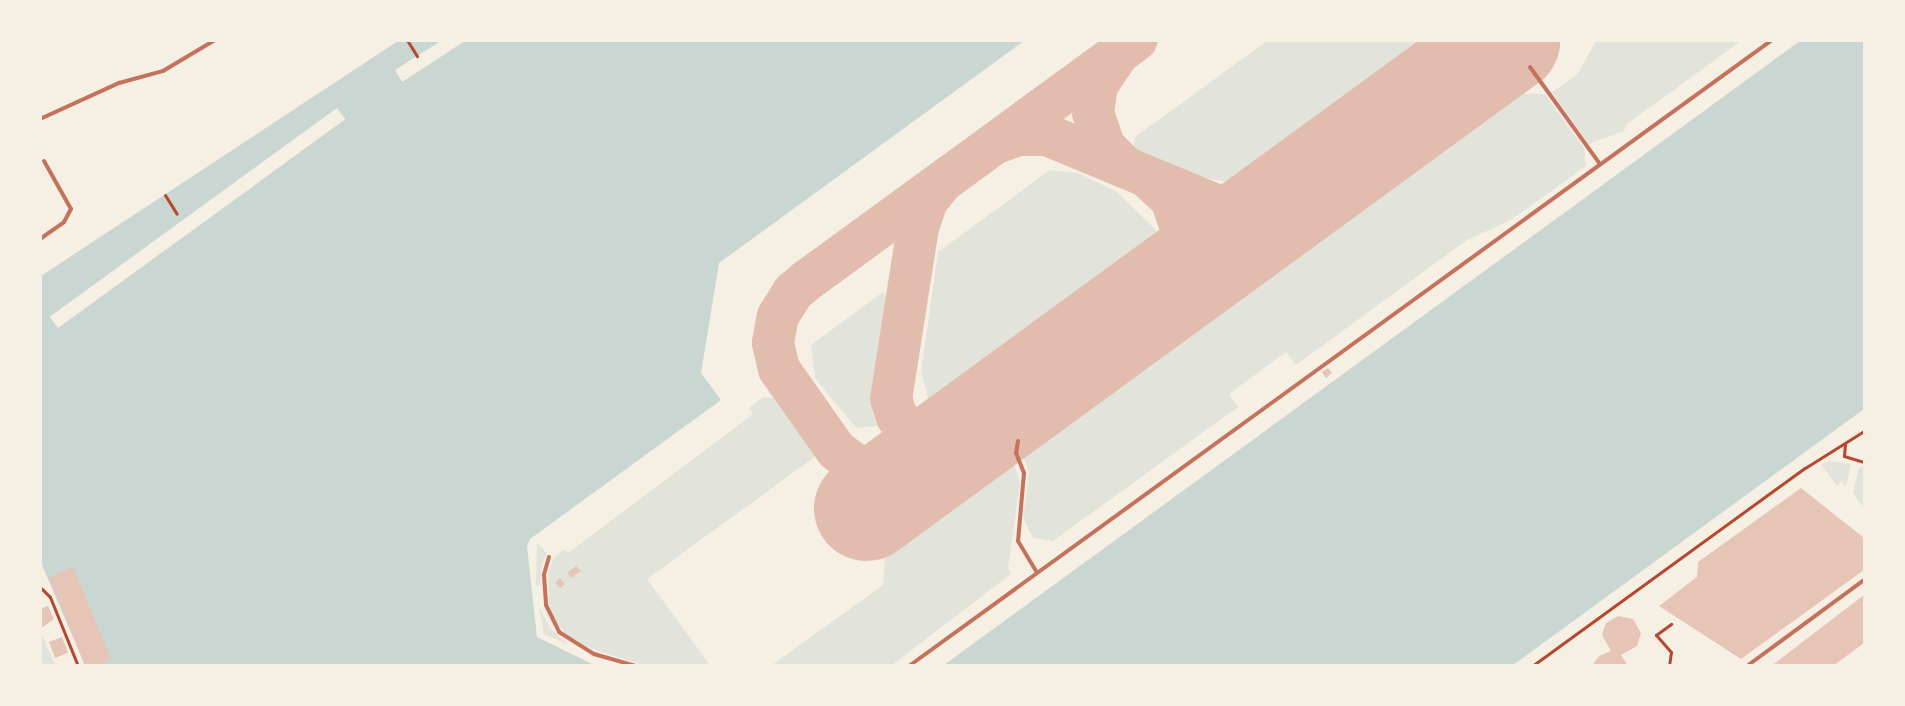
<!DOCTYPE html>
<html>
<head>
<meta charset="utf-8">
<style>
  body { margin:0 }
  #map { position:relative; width:1905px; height:706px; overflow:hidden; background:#f6efe4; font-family:"IBM Plex Sans",sans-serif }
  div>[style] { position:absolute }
  .green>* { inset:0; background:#e2e4dc }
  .water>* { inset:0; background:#c9d6d2 }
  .pier>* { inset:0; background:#f6efe4; transform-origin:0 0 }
  .taxiway>* { height:42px; margin:-21px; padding:0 21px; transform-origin:21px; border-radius:21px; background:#e2bdae }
  .runway>* { height:105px; margin:-52.5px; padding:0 52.5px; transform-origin:52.5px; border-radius:52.5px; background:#e2bdae }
  .building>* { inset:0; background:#e6c5b7; transform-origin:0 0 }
  .path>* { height:3px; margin:-1.5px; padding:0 1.5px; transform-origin:1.5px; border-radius:1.5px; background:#b5482f }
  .service>* { height:4px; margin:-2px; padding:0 2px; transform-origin:2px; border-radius:2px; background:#c5725c }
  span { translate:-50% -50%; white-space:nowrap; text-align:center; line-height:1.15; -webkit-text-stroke:4.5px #f6efe4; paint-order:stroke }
  .frame { position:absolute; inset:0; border:42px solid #f6efe4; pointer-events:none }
</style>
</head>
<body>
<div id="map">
  <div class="green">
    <div style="clip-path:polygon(1267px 41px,1436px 41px,1237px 183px,1204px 178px,1133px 148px,1135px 137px)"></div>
    <div style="clip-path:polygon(1596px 41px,1596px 40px,1741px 41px,1627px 124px,1624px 131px,1589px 144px,1552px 92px,1577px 75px)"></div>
    <div style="clip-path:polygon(1507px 93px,1545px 94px,1584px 148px,1586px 166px,1511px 220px,1467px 240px,1296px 365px,1286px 352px,1229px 394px,1238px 407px,1053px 541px,1033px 538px,1023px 518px,1029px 473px,1021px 450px)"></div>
    <div style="clip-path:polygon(1050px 170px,1078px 173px,1117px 192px,1156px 230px,1158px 242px,931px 407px,921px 372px,938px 252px)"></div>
    <div style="clip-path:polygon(883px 292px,886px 297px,871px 407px,877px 426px,856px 428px,815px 378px,811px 345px)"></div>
    <div style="clip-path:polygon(763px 397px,774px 398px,816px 456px,647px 579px,710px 665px,643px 665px,592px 649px,568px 636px,555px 622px,549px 604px,548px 572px,554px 558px,564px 549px,568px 553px,753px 414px,749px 408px)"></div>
    <div style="clip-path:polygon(1012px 456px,1020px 483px,1008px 569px,1011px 574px,892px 665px,772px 665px,883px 585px,886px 548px)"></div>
    <div style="clip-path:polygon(1831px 461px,1851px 464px,1846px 488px,1842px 481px,1837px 486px,1821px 464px)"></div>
    <div style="clip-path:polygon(1864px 466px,1864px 508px,1853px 493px,1859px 468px)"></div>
    <div style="clip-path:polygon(537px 542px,547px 554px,542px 564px,540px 585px,536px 585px)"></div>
    <div style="clip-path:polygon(539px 607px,551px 629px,569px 645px,544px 634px)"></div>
    <div style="clip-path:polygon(40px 632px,41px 632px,55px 665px,41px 663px)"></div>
  </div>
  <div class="water">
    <div style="clip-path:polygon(398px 41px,1024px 41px,719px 263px,701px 373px,721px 400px,530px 539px,527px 546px,537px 637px,594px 665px,85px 665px,41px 563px,41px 276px)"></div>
    <div style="clip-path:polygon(1800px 41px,1864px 41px,1864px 409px,1513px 665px,944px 665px)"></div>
  </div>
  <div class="pier">
    <div style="clip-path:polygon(441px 41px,465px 41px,402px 82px,395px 70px)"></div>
    <div style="left:337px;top:108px;width:14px;height:355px;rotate:54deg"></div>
  </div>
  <div class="taxiway">
    <div style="left:1116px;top:57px;width:34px;rotate:124deg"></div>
    <div style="left:1097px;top:85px;width:28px;rotate:98deg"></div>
    <div style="left:1093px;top:113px;width:36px;rotate:71deg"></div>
    <div style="left:1105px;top:147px;width:28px;rotate:45deg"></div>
    <div style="left:1479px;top:61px;width:28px;rotate:-48deg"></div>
    <div style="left:999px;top:142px;width:20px;rotate:-20deg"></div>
    <div style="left:1018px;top:135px;width:29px"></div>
    <div style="left:1047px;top:135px;width:188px;rotate:22.5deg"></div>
    <div style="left:1221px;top:207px;width:41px;rotate:-1.4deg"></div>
    <div style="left:1262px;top:206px;width:43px;rotate:-21.8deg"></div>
    <div style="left:1149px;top:179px;width:30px;rotate:42deg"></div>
    <div style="left:1171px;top:199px;width:36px;rotate:71deg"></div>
    <div style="left:1183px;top:233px;width:26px;rotate:94deg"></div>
    <div style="left:1181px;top:259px;width:44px;rotate:123deg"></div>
    <div style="left:939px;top:186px;width:19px;rotate:129deg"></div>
    <div style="left:927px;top:201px;width:28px;rotate:109deg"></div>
    <div style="left:918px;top:227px;width:174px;rotate:98.9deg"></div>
    <div style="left:891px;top:399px;width:19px;rotate:72deg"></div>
    <div style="left:897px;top:417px;width:26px;rotate:47deg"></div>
    <div style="left:915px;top:436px;width:23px;rotate:15deg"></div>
    <div style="left:937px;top:442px;width:26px;rotate:-11deg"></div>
    <div style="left:931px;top:460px;width:28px;rotate:157deg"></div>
    <div style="left:905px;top:471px;width:25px;rotate:178deg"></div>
    <div style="left:880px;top:472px;width:24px;rotate:-165deg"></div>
    <div style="left:857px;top:466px;width:26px;rotate:-143deg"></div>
    <div style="left:836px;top:450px;width:99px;rotate:-125.1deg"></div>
    <div style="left:779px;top:369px;width:27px;rotate:-103deg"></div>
    <div style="left:773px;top:343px;width:27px;rotate:-80deg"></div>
    <div style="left:778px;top:316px;width:28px;rotate:-58deg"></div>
    <div style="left:793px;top:292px;width:17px;rotate:-40deg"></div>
    <div style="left:806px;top:281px;width:409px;rotate:-36.1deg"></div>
  </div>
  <div class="runway">
    <div style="left:866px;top:508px;width:794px;rotate:-36.13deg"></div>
  </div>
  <div class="building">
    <div style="clip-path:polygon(1328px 368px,1332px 373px,1326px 378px,1322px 372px)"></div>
    <div style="clip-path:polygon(1801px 488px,1864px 538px,1864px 570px,1741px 659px,1659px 606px,1697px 577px,1698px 562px)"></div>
    <div style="clip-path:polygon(576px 566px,581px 571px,571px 578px,567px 573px)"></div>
    <div style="clip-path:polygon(73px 567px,111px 659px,95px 666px,85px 666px,49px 577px)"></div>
    <div style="clip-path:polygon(560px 578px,565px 584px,560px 588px,555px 583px)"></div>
    <div style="clip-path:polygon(1864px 595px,1864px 643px,1833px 666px,1771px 666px)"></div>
    <div style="clip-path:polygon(48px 606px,54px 619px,40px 629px,40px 609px)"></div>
    <div style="clip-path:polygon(1618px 616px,1633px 619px,1641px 633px,1637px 646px,1621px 655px,1628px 666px,1592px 666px,1599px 656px,1611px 651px,1602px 635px,1606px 623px)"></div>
    <div style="left:62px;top:637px;width:17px;height:14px;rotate:69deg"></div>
  </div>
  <div class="path">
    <div style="left:407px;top:40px;width:19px;rotate:58deg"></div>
    <div style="left:165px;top:195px;width:22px;rotate:58deg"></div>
    <div style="left:1845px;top:444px;width:12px;rotate:95deg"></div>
    <div style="left:1844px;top:456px;width:21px;rotate:17deg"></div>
    <div style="left:40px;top:587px;width:14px;rotate:45deg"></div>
    <div style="left:50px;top:597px;width:74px;rotate:67.9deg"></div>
    <div style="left:1532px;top:666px;width:337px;rotate:-36deg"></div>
    <div style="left:1805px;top:468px;width:70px;rotate:-32.1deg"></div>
    <div style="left:1669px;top:666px;width:14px;rotate:-82deg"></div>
    <div style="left:1671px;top:652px;width:23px;rotate:-131deg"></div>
    <div style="left:1656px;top:635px;width:19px;rotate:-36deg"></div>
  </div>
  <div class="service">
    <div style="left:1530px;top:67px;width:120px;rotate:54.2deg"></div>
    <div style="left:40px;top:119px;width:87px;rotate:-24.5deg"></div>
    <div style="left:119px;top:83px;width:46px;rotate:-15.3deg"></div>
    <div style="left:163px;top:71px;width:61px;rotate:-30.8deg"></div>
    <div style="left:40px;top:239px;width:29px;rotate:-35deg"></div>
    <div style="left:64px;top:222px;width:15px;rotate:-62deg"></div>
    <div style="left:71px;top:209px;width:55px;rotate:-119.4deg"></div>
    <div style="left:1018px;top:441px;width:12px;rotate:99deg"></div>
    <div style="left:1016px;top:453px;width:22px;rotate:68deg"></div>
    <div style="left:1024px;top:473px;width:68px;rotate:95deg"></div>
    <div style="left:1018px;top:541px;width:35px;rotate:59deg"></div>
    <div style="left:549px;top:557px;width:19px;rotate:106deg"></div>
    <div style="left:544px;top:575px;width:30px;rotate:86deg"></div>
    <div style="left:546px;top:605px;width:30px;rotate:64deg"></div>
    <div style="left:559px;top:632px;width:41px;rotate:32.2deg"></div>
    <div style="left:594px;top:654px;width:44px;rotate:15.9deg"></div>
    <div style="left:909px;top:666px;width:1066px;rotate:-35.96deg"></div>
    <div style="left:1747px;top:666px;width:145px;rotate:-36.3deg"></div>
  </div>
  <div class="frame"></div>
</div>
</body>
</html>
